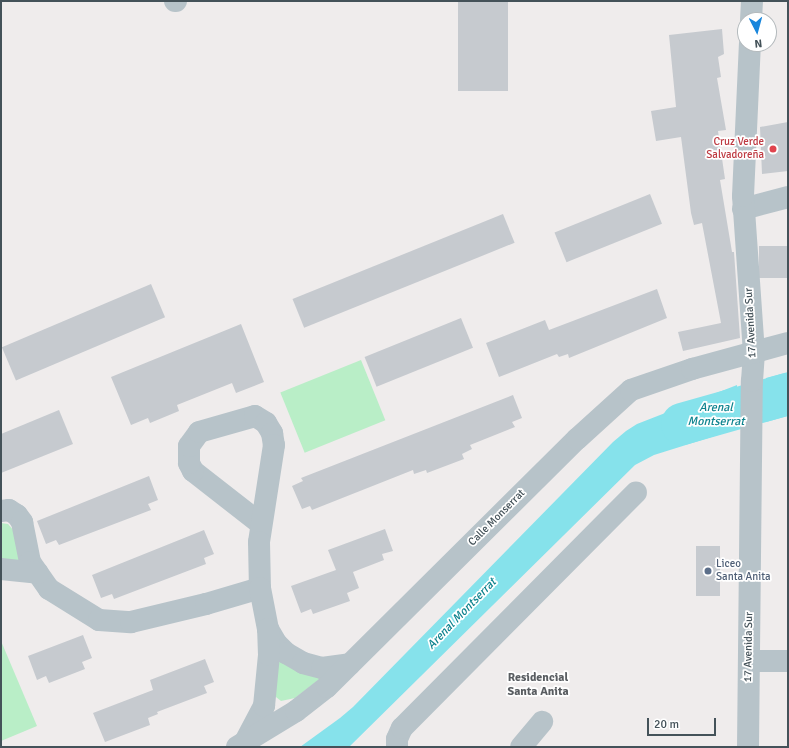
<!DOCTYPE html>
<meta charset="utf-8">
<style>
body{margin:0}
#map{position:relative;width:789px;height:748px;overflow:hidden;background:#efecec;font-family:Signika,sans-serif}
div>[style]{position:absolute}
.green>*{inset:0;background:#b9eec7;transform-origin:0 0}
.water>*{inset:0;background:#86e2eb}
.river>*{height:42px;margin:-21px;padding:0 21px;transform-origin:21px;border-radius:21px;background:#86e2eb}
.building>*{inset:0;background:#c6cacf;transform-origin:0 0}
.minor>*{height:22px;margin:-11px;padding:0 11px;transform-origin:11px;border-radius:11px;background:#b7c3c9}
.tertiary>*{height:22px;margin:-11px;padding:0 11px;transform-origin:11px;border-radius:11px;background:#b7c3c9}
.dots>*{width:11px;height:11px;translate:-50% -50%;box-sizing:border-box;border:2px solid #fff;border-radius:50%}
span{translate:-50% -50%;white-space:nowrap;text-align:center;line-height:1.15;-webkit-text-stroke:3.5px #fff;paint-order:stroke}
.health-label{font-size:11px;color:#be3a42}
.right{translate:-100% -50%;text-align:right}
.street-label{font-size:11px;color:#445259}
.service-label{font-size:11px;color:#4e5e75}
.left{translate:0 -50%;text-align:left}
.water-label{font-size:12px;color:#0d838e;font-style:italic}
.neighbourhood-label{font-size:12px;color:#595d61;font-weight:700}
.frame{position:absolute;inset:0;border:2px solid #445259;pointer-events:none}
.north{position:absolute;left:737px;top:12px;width:40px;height:40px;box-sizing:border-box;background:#fff;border:1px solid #b4babd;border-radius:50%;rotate:174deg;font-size:11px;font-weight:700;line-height:16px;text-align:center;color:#445259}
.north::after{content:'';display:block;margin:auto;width:14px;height:18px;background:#1986dc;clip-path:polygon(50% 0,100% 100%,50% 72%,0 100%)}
.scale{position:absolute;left:647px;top:718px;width:69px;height:18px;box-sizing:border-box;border:2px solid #445259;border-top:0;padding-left:5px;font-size:12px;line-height:14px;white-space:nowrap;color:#445259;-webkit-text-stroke:3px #fff;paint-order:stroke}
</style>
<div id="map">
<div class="green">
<div style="left:361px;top:360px;width:65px;height:87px;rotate:68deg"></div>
<div style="clip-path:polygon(1px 523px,8px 524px,14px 531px,24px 563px,1px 561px)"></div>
<div style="clip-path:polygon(1px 641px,37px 726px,1px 741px)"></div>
<div style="clip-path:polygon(278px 660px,321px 678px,295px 698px,281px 701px,276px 697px,275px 693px)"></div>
</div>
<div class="water">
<div style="clip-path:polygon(788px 372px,788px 416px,766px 422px,766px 378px)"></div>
<div style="clip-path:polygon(737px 385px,737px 429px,654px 455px,635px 465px,349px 747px,300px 747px,340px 718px,353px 707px,613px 442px,626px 431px,637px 424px)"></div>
</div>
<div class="river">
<div style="left:682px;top:424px;width:110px;rotate:-15.8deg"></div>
</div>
<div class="building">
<div style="left:458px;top:1px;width:50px;height:90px"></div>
<div style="clip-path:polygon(722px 29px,724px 54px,718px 57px,721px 77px,717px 78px,726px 130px,718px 131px,725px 179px,720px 180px,732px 252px,734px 252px,740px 338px,683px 351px,678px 332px,721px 323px,702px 223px,694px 225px,691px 213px,681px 137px,656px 141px,651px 111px,676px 107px,669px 35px)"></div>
<div style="clip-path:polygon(788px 122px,788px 171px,762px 174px,760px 127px)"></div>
<div style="left:650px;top:194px;width:32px;height:103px;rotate:68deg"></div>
<div style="left:503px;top:214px;width:31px;height:227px;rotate:68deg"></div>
<div style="left:788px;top:246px;width:32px;height:29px;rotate:90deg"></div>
<div style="left:151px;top:284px;width:36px;height:162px;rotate:67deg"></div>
<div style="clip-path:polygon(657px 289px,667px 318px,569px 358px,568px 354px,559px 357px,557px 354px,499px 377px,486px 343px,545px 320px,549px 330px)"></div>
<div style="left:461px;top:318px;width:32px;height:104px;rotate:68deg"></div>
<div style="clip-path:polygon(241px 324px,264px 382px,236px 393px,232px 383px,177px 405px,179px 411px,150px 423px,148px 418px,131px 425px,111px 377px)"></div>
<div style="clip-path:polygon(513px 395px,522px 418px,512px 422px,515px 427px,470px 445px,472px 449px,462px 454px,464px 459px,427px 473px,426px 470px,414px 474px,413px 470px,312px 510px,310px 506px,302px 509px,292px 486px,303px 481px,301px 478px)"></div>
<div style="clip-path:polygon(59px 410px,73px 444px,1px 473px,1px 434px)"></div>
<div style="clip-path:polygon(149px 476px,158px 500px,148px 504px,151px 510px,59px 545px,56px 540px,46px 544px,37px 521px)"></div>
<div style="clip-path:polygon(385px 529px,393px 551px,382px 554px,384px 560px,353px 572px,359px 588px,347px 593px,350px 601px,313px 614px,311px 609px,301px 613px,291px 586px,336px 570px,328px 550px)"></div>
<div style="clip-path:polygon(204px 530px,214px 554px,204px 558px,206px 564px,114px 599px,112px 594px,101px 598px,92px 575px)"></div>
<div style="left:696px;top:546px;width:24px;height:50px"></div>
<div style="clip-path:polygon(83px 635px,92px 658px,82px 662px,85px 669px,49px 683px,46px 676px,37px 680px,28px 656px)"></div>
<div style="clip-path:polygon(205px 659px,214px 682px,204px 686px,207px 693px,157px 712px,158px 714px,148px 718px,150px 725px,105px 742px,93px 713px,153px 690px,150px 680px)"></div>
</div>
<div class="minor">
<div style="left:175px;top:1px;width:1px"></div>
<div style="left:751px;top:20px;width:19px;rotate:-87deg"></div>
<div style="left:743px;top:209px;width:47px;rotate:-14.9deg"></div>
<div style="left:1px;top:511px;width:8px;rotate:-7deg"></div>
<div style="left:9px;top:510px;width:9px;rotate:32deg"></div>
<div style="left:17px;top:515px;width:9px;rotate:54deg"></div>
<div style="left:22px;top:522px;width:41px;rotate:78.7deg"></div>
<div style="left:30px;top:562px;width:33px;rotate:55deg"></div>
<div style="left:49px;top:589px;width:59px;rotate:31.8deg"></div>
<div style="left:99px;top:620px;width:32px;rotate:4deg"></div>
<div style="left:131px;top:622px;width:77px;rotate:-13.5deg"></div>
<div style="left:206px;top:604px;width:56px;rotate:-16.5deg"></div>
<div style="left:261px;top:524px;width:86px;rotate:-142.1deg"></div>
<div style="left:193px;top:471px;width:9px;rotate:-117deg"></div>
<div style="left:189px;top:463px;width:17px;rotate:-90deg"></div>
<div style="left:189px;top:446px;width:17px;rotate:-54deg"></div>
<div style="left:199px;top:432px;width:58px;rotate:-15.9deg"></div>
<div style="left:255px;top:416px;width:13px;rotate:32deg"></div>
<div style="left:266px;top:423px;width:12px;rotate:59deg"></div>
<div style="left:272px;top:433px;width:12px;rotate:81deg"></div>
<div style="left:274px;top:445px;width:98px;rotate:98.8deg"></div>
<div style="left:259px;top:542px;width:46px;rotate:88.8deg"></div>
<div style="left:260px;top:588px;width:42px;rotate:79deg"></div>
<div style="left:268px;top:629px;width:16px;rotate:60deg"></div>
<div style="left:276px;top:643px;width:14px;rotate:45deg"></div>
<div style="left:286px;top:653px;width:20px;rotate:30deg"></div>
<div style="left:303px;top:663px;width:20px;rotate:15deg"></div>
<div style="left:322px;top:668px;width:28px;rotate:-8deg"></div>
<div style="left:1px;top:569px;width:37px;rotate:6deg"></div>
<div style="left:749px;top:661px;width:39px"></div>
<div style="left:245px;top:742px;width:41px;rotate:-62.2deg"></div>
<div style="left:264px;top:706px;width:51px;rotate:-84.4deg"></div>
<div style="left:269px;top:655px;width:26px;rotate:-92deg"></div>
<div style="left:397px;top:747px;width:8px;rotate:-90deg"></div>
<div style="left:397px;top:739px;width:12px;rotate:-66deg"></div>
<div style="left:402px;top:728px;width:332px;rotate:-45.2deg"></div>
<div style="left:521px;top:747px;width:33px;rotate:-50deg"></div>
<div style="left:748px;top:747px;width:366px;rotate:-89.4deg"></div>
<div style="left:752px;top:381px;width:28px;rotate:-86deg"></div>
<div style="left:754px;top:353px;width:157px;rotate:-94deg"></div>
<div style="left:743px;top:196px;width:152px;rotate:-87.4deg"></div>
</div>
<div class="tertiary">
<div style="left:237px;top:747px;width:69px;rotate:-31.4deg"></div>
<div style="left:296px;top:711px;width:39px;rotate:-38deg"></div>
<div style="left:327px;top:687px;width:352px;rotate:-44.8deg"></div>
<div style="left:577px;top:439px;width:73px;rotate:-42.2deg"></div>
<div style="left:631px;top:390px;width:65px;rotate:-19deg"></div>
<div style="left:692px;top:369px;width:99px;rotate:-15.2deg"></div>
</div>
<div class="dots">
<div style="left:773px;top:149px;background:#e0444e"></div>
<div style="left:708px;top:571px;background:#5c6f8a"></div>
</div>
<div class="health-label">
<span class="right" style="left:764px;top:149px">Cruz Verde<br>Salvadoreña</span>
</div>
<div class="street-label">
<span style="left:751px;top:323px;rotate:-93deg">17 Avenida Sur</span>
<span style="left:497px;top:518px;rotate:-45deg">Calle Monserrat</span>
<span style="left:749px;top:647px;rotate:-89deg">17 Avenida Sur</span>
</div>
<div class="service-label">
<span class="left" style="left:716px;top:571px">Liceo<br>Santa Anita</span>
</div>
<div class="water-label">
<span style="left:716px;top:415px">Arenal<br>Montserrat</span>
<span style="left:462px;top:614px;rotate:-46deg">Arenal Montserrat</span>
</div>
<div class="neighbourhood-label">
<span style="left:538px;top:685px">Residencial<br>Santa Anita</span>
</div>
<div class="frame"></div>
<div class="north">N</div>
<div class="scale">20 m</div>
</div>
